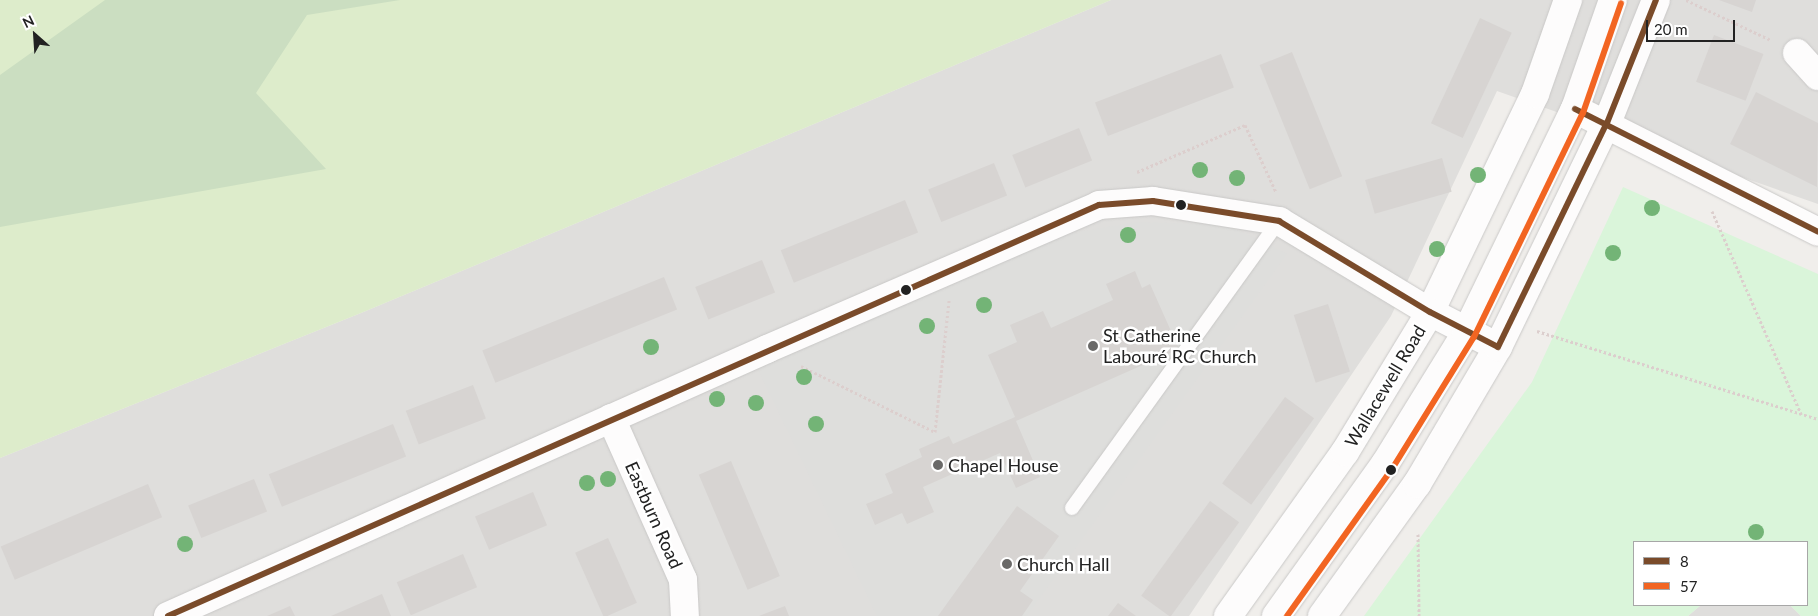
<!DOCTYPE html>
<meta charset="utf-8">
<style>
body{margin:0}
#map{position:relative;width:1818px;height:616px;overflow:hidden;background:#f0eeeb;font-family:Lato,sans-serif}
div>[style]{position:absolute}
.residential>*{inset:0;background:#dfdedc}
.religious>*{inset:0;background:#dededc}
.grass>*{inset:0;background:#ddeccb}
.forest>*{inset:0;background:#cbdec1}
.park>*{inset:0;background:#daf5da}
.building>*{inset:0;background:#d7d4d2;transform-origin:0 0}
.path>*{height:3px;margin-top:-1.5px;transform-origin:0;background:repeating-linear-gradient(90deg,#dccecd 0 2.5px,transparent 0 5px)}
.roads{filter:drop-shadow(0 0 1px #c9c8c7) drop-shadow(0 0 1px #c9c8c7)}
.service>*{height:14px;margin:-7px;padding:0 7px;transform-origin:7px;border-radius:7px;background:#fdfcfc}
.minor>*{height:28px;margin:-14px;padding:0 14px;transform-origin:14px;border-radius:14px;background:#fdfcfc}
.tertiary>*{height:28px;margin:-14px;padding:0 14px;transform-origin:14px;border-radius:14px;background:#fdfcfc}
.bus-1>*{height:6px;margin:-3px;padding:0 3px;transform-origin:3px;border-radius:3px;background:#7a4b2a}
.bus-2>*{height:6px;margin:-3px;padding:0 3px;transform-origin:3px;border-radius:3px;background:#f26522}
.trees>*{width:16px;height:16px;margin:-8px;border-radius:50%;background:#73b476}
.dots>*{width:14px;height:14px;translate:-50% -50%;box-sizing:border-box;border:2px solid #fff;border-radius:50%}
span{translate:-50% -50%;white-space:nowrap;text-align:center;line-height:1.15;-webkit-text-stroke:5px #fff;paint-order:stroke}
.poi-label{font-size:18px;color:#222}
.left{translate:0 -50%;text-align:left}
.street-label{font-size:18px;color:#222}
.legend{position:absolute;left:1633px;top:541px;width:175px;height:65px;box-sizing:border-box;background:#fff;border:1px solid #a7a7a7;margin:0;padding:6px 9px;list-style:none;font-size:15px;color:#222}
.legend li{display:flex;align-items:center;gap:10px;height:25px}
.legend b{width:25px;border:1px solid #a7a7a7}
.north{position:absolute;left:10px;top:10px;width:50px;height:50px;-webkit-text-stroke:4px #fff;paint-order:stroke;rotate:334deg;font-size:14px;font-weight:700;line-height:20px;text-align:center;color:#222}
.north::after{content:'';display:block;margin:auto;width:18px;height:22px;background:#222;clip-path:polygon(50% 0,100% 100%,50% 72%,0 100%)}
.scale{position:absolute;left:1646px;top:20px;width:89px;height:22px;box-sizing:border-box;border:2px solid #222;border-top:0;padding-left:6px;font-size:15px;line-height:18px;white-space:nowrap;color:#222;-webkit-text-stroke:4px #fff;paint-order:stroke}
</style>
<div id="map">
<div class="residential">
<div style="clip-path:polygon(1111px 0,1818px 0,1818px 204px,1497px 91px,1391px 316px,1189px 616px,0 616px,0 458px,361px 313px)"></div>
<div style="clip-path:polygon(1701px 605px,1790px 605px,1801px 616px,1688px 616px)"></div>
</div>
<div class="religious">
<div style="clip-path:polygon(1137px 222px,1228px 225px,1287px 254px,1027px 616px,877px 616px,757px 368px,1061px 235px)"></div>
</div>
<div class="grass">
<div style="clip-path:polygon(0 0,1111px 0,361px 313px,0 458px)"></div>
</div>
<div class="forest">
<div style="clip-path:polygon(105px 0,400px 0,307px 15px,256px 93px,326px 169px,0 227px,0 75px)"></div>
</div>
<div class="park">
<div style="clip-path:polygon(1623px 187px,1818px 274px,1818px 616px,1801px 616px,1790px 605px,1807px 605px,1807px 542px,1634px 542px,1634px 605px,1701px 605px,1688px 616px,1364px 616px,1532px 382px)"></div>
</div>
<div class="building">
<div style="clip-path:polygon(1719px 0,1756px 0,1752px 12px)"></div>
<div style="left:1480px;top:18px;width:35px;height:116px;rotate:25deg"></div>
<div style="left:1714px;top:35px;width:53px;height:50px;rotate:21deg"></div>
<div style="left:1292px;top:52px;width:134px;height:35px;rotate:68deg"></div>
<div style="left:1221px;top:54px;width:36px;height:135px;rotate:69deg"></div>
<div style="clip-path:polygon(1756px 92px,1818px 123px,1817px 187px,1730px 144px)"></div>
<div style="left:1079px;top:128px;width:35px;height:72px;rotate:68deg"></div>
<div style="left:1442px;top:158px;width:35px;height:80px;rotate:74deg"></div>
<div style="left:994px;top:163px;width:35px;height:71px;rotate:68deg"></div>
<div style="left:905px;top:200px;width:35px;height:134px;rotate:68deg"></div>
<div style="left:762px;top:260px;width:35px;height:72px;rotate:68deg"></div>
<div style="clip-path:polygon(1135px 271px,1142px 288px,1150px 284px,1179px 349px,1016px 421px,1040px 477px,1016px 488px,1000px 453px,923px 487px,934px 512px,907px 524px,902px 513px,875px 525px,866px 504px,893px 493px,885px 474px,922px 457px,919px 449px,949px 436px,953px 444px,1015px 417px,988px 355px,1017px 342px,1010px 325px,1043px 311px,1051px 328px,1113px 300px,1106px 284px)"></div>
<div style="left:664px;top:277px;width:35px;height:196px;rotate:68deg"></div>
<div style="left:1328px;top:304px;width:71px;height:36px;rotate:72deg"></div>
<div style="left:473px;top:385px;width:36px;height:72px;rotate:69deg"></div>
<div style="left:1285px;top:397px;width:36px;height:107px;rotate:36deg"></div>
<div style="left:393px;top:424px;width:35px;height:134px;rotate:68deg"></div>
<div style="left:731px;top:461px;width:125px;height:35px;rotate:67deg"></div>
<div style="left:254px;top:479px;width:35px;height:71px;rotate:68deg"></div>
<div style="left:148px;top:484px;width:36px;height:160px;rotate:67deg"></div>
<div style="left:533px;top:492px;width:36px;height:63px;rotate:67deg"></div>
<div style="left:1210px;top:501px;width:36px;height:117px;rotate:36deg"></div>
<div style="clip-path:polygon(1017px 506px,1059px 536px,1020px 591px,1033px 600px,1022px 616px,938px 616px)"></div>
<div style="left:608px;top:538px;width:71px;height:36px;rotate:66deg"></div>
<div style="left:463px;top:554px;width:36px;height:72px;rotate:67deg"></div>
<div style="clip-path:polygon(382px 594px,391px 616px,331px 616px)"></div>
<div style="clip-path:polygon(1118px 603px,1136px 616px,1108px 616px)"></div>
<div style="clip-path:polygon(290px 606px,295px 616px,267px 616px)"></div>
<div style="clip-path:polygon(785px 606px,789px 616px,759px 616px)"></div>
</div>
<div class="path">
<div style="left:1686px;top:0;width:94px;rotate:25.2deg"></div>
<div style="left:1137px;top:172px;width:118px;rotate:-23.5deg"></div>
<div style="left:1245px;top:125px;width:74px;rotate:65.2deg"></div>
<div style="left:1712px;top:211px;width:222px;rotate:66.3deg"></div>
<div style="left:1537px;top:331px;width:294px;rotate:17.4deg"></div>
<div style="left:801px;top:366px;width:149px;rotate:26.2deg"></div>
<div style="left:935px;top:432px;width:133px;rotate:-83.9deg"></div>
<div style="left:1418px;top:534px;width:82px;rotate:89.3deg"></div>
</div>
<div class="roads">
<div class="service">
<div style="left:1072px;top:508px;width:354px;rotate:-54.2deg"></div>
</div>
<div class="minor">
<div style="left:1797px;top:53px;width:31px;rotate:48deg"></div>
<div style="left:1575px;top:109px;width:272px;rotate:26.8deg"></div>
<div style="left:611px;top:418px;width:177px;rotate:66deg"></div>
<div style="left:683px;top:580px;width:36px;rotate:87deg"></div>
<div style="left:1228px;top:616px;width:201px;rotate:-54.5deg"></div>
<div style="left:1345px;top:452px;width:164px;rotate:-58.7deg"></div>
<div style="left:1430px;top:312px;width:242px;rotate:-64.3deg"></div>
<div style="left:1535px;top:94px;width:100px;rotate:-70.7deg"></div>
</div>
<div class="tertiary">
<div style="left:168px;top:616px;width:656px;rotate:-24.02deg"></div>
<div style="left:767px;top:349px;width:362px;rotate:-23.4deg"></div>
<div style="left:1099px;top:205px;width:54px;rotate:-4.2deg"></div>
<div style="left:1153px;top:201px;width:128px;rotate:9deg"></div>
<div style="left:1279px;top:221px;width:176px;rotate:31.1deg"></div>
<div style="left:1430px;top:312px;width:76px;rotate:27.2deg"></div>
<div style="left:1276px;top:616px;width:187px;rotate:-54.4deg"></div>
<div style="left:1385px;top:464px;width:154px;rotate:-58.3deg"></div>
<div style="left:1466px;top:333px;width:249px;rotate:-64.1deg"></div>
<div style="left:1575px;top:109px;width:115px;rotate:-70.8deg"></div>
<div style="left:1322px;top:616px;width:163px;rotate:-54.3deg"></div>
<div style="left:1417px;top:484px;width:159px;rotate:-59.4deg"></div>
<div style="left:1498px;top:347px;width:249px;rotate:-64.1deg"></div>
<div style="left:1607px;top:123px;width:132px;rotate:-68.3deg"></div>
</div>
</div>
<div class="bus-1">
<div style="left:1575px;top:109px;width:272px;rotate:26.8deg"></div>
<div style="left:168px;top:616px;width:1018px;rotate:-23.82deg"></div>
<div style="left:1099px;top:205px;width:54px;rotate:-4.2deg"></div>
<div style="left:1153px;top:201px;width:128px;rotate:9deg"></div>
<div style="left:1279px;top:221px;width:176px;rotate:31.1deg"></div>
<div style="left:1430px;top:312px;width:76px;rotate:27.2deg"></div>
<div style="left:1498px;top:347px;width:249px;rotate:-64.1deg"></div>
<div style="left:1607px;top:123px;width:132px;rotate:-68.3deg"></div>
</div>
<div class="bus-2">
<div style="left:1287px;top:616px;width:181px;rotate:-54.5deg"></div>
<div style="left:1392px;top:469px;width:155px;rotate:-58.2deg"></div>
<div style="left:1474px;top:337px;width:249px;rotate:-64.1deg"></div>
<div style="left:1583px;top:113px;width:116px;rotate:-70.9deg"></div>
</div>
<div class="trees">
<div style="left:1200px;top:170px"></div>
<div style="left:1478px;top:175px"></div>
<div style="left:1237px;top:178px"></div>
<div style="left:1652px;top:208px"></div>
<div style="left:1128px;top:235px"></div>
<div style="left:1437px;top:249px"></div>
<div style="left:1613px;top:253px"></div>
<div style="left:984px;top:305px"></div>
<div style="left:927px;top:326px"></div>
<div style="left:651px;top:347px"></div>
<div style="left:804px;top:377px"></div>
<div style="left:717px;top:399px"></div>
<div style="left:756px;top:403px"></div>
<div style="left:816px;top:424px"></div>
<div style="left:608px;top:479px"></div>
<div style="left:587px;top:483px"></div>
<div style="left:1756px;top:532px"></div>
<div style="left:185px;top:544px"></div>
</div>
<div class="dots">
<div style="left:1181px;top:205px;background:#222"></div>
<div style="left:906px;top:290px;background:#222"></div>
<div style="left:1093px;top:346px;background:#6a6968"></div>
<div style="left:938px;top:465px;background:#6a6968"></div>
<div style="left:1391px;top:470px;background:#222"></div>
<div style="left:1007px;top:564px;background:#6a6968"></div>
</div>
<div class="poi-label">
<span class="left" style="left:1103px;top:346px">St Catherine<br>Labouré RC Church</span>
<span class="left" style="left:948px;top:465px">Chapel House</span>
<span class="left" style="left:1017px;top:564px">Church Hall</span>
</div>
<div class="street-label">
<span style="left:1385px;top:386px;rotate:-59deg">Wallacewell Road</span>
<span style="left:654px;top:515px;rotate:66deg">Eastburn Road</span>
</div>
<ul class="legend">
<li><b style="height:6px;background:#7a4b2a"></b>8</li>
<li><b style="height:6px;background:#f26522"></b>57</li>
</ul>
<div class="north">N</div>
<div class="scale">20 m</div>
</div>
